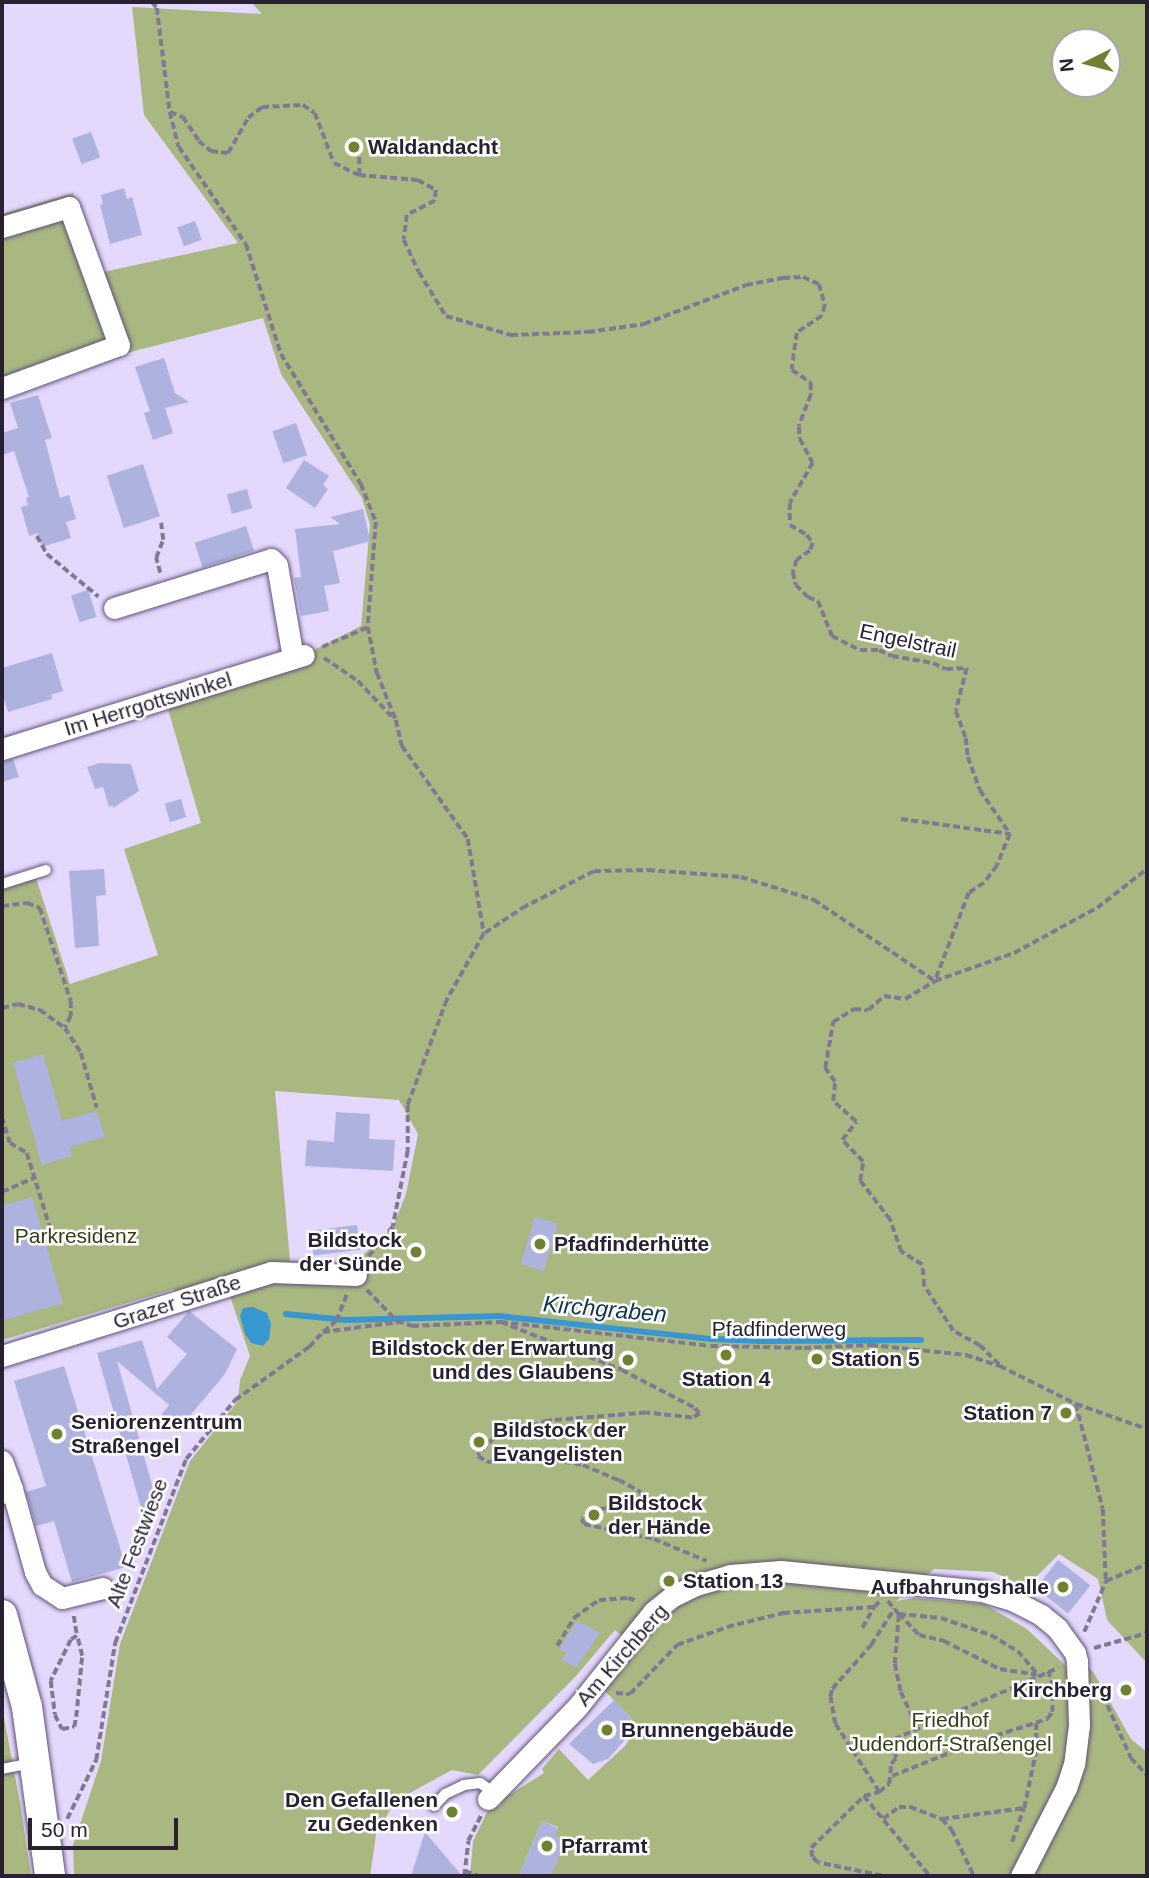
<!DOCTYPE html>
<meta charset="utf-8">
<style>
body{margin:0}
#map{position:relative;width:1149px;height:1878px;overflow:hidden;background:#e4d8fd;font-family:Arial,sans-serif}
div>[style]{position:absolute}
.green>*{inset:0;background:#a9b881}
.water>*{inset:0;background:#3896d0}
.stream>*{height:6px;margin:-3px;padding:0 3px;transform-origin:3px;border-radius:3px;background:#3896d0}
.building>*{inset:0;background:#adb2df;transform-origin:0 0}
.path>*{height:3.5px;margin-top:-1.75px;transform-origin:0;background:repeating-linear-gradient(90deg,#817893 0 7px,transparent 0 10.5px)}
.roads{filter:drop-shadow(0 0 2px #5f5178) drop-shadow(0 0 2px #5f5178)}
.service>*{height:10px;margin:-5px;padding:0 5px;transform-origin:5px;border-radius:5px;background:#fff}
.minor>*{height:21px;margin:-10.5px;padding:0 10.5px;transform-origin:10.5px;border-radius:10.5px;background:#fff}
.secondary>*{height:30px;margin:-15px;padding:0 15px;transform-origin:15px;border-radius:15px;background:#fff}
.dots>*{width:19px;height:19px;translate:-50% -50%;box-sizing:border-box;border:4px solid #fff;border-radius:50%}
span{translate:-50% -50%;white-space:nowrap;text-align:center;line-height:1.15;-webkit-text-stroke:5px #fff;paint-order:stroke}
.poi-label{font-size:21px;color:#272132;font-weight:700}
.left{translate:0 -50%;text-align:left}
.right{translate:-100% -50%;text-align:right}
.street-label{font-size:21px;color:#272132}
.park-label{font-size:21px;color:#343d15}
.water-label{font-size:23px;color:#0e364e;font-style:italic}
.frame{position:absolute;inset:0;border:4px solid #272132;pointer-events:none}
.north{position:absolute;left:1051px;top:28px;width:70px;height:70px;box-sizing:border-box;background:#fff;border:2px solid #a9a6ad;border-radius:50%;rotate:264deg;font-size:19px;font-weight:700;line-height:28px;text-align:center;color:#272132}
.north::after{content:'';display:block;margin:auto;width:24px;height:32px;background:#708131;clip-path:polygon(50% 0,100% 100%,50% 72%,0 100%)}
.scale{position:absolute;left:28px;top:1818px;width:150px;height:32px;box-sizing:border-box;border:4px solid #272132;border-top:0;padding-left:9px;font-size:21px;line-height:24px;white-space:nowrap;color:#272132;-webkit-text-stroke:5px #fff;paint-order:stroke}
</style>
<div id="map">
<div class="green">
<div style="clip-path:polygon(evenodd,251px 2px,1147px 2px,1147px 1663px,1107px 1620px,1098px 1579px,1059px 1554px,1026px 1587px,993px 1572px,934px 1569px,896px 1601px,914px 1598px,984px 1604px,1027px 1629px,1065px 1665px,1078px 1720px,1075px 1653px,1094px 1673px,1131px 1739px,1147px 1752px,1147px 1876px,550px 1876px,566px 1841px,555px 1837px,558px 1827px,542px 1821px,519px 1876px,470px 1876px,473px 1841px,492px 1802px,499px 1807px,506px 1797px,544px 1773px,542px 1769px,559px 1749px,588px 1780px,625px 1746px,634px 1730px,631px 1718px,605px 1691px,638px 1650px,615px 1630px,576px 1676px,478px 1775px,452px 1770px,395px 1801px,376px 1835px,370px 1876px,74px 1876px,73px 1845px,101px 1761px,120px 1644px,190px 1461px,238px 1401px,240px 1380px,250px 1356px,225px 1281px,176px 1297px,174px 1289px,2px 1340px,2px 888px,36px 878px,70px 984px,158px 955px,124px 849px,201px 823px,166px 702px,304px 655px,361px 626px,370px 525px,362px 498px,281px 374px,263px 318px,2px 385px,2px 214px,73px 193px,103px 272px,238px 243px,144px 115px,132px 7px,262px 14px,251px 2px,1065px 42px,1107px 42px,1107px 84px,1065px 84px,1065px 42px,251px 2px,275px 1091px,399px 1100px,418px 1134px,406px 1194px,393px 1227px,349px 1268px,290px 1261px,275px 1091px)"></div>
<div style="clip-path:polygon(2px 1707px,21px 1808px,31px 1876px,2px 1876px)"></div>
</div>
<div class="water">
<div style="clip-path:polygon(253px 1307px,267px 1313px,271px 1324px,269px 1339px,263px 1346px,251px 1343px,245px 1334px,240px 1316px,243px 1308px)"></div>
</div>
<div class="stream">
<div style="left:286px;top:1314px;width:60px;rotate:5.7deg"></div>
<div style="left:346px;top:1320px;width:153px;rotate:-1.5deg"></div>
<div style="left:499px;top:1316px;width:214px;rotate:6.2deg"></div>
<div style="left:712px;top:1339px;width:49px;rotate:2.3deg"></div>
<div style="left:761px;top:1341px;width:160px;rotate:-0.4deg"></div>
</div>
<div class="building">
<div style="left:91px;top:132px;width:27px;height:20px;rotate:70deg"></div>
<div style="clip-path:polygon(124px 188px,127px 199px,132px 197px,142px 235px,110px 244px,100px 205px,103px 204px,101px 195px)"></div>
<div style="left:195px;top:221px;width:20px;height:19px;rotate:70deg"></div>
<div style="clip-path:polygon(164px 358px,175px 393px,189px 402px,165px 408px,173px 433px,153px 440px,144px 413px,150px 411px,135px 367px)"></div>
<div style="clip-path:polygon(38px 395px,52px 438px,45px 440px,60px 498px,69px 495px,76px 519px,66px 522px,71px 538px,42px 547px,38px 533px,29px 536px,21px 507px,28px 505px,26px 498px,29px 497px,14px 451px,2px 455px,2px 433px,18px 428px,10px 403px)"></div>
<div style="left:296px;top:423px;width:34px;height:25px;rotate:71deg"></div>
<div style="clip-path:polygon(304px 460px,329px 476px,323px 485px,328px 489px,315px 508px,286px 488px)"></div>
<div style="left:143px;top:464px;width:55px;height:38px;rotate:72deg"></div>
<div style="left:247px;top:489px;width:20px;height:21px;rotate:75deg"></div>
<div style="clip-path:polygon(363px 509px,371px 544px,367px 542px,333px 551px,340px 583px,324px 586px,329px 611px,301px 616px,294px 578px,301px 577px,295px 529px,340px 524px,330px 517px)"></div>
<div style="left:246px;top:526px;width:26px;height:54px;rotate:72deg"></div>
<div style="left:88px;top:590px;width:28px;height:18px;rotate:72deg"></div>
<div style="clip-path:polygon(52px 653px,63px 691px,51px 695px,52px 699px,8px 712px,2px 692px,2px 668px)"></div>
<div style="clip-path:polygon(13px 759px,19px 777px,2px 782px,2px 762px)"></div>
<div style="clip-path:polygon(100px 763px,131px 764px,139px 791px,113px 808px,113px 805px,109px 807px,103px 787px,95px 789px,87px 767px)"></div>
<div style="left:181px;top:799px;width:19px;height:17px;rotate:74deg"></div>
<div style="clip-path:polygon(104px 869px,106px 895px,96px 896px,99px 946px,75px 948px,69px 871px)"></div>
<div style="clip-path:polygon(43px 1054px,62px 1121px,97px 1111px,105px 1137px,70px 1147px,72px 1156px,42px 1165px,13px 1063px)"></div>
<div style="clip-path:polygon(336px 1112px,370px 1114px,369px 1139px,395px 1140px,393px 1171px,305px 1166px,307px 1140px,334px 1142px)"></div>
<div style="clip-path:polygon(32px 1197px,63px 1303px,2px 1321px,2px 1206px)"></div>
<div style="left:535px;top:1217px;width:24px;height:49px;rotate:17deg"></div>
<div style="left:357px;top:1225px;width:25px;height:47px;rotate:83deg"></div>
<div style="clip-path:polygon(189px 1311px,237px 1349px,225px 1374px,178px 1430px,161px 1415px,169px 1405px,117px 1361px,158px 1506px,142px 1511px,97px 1353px,142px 1340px,157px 1389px,187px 1354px,167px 1337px)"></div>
<div style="clip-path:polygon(64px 1366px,126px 1567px,72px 1582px,54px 1521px,36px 1526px,26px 1492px,46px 1486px,14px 1381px)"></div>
<div style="left:1058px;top:1560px;width:41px;height:36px;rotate:38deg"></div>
<div style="clip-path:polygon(577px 1621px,600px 1633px,576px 1668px,562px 1660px,566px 1653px,559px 1649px)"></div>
<div style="clip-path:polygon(614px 1700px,631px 1718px,630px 1734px,608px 1759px,593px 1764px,569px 1744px)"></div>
<div style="clip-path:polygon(542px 1821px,558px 1828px,555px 1837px,566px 1841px,550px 1876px,519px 1876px)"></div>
<div style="clip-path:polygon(425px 1832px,462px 1876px,411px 1876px)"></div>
</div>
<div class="path">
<div style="left:152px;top:2px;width:8px;rotate:50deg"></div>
<div style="left:157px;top:8px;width:105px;rotate:82.9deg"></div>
<div style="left:170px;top:112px;width:36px;rotate:76deg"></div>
<div style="left:179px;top:147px;width:118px;rotate:55.4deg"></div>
<div style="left:246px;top:244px;width:115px;rotate:72.3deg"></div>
<div style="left:281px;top:354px;width:153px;rotate:58.4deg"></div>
<div style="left:361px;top:484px;width:41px;rotate:68.5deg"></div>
<div style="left:376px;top:522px;width:105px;rotate:94.4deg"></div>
<div style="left:368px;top:627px;width:47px;rotate:78.9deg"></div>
<div style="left:377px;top:673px;width:51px;rotate:68deg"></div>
<div style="left:396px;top:720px;width:27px;rotate:77deg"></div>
<div style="left:402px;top:746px;width:114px;rotate:54.6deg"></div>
<div style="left:468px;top:839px;width:96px;rotate:80.4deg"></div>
<div style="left:484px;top:934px;width:76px;rotate:119.3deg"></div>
<div style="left:447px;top:1000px;width:112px;rotate:110.4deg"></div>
<div style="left:408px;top:1105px;width:46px;rotate:90deg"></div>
<div style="left:408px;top:1151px;width:77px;rotate:101.2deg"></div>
<div style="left:393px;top:1227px;width:43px;rotate:129.3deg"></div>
<div style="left:170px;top:112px;width:14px;rotate:21deg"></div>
<div style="left:183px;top:117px;width:29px;rotate:56deg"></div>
<div style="left:199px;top:141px;width:16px;rotate:40deg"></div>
<div style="left:211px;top:151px;width:17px;rotate:7deg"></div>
<div style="left:228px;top:153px;width:40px;rotate:-60.3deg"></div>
<div style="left:248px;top:118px;width:18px;rotate:-38deg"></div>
<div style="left:262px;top:107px;width:41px;rotate:-2.8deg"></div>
<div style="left:303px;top:105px;width:14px;rotate:34deg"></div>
<div style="left:315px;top:113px;width:53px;rotate:69.2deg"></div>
<div style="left:334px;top:163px;width:28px;rotate:26deg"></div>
<div style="left:359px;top:175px;width:59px;rotate:4.8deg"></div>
<div style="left:418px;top:180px;width:21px;rotate:29deg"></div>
<div style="left:436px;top:190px;width:11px;rotate:95deg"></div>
<div style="left:435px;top:201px;width:31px;rotate:153deg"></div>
<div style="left:407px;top:215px;width:25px;rotate:97deg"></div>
<div style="left:404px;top:240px;width:35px;rotate:65deg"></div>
<div style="left:419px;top:272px;width:52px;rotate:58.5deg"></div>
<div style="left:446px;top:316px;width:68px;rotate:16.3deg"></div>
<div style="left:511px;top:335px;width:77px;rotate:-2.2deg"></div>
<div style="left:588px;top:332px;width:57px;rotate:-8.1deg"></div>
<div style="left:644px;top:324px;width:109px;rotate:-20.9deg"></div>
<div style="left:746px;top:285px;width:38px;rotate:-11deg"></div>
<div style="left:783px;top:278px;width:20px;rotate:-3deg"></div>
<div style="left:803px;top:277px;width:17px;rotate:24deg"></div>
<div style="left:819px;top:284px;width:22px;rotate:74deg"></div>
<div style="left:825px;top:305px;width:11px;rotate:105deg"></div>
<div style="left:822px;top:316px;width:30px;rotate:146deg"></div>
<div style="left:797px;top:333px;width:37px;rotate:98deg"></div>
<div style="left:792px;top:370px;width:23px;rotate:34deg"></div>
<div style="left:811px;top:383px;width:12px;rotate:90deg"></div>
<div style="left:811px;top:395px;width:34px;rotate:111deg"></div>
<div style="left:799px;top:427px;width:12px;rotate:85deg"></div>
<div style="left:800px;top:439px;width:27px;rotate:62deg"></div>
<div style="left:813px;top:463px;width:46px;rotate:119.9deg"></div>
<div style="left:790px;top:503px;width:22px;rotate:90deg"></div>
<div style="left:790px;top:525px;width:20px;rotate:30deg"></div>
<div style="left:807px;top:535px;width:10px;rotate:53deg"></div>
<div style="left:813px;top:543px;width:9px;rotate:111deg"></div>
<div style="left:810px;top:551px;width:16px;rotate:145deg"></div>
<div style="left:797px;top:560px;width:13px;rotate:108deg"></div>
<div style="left:793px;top:572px;width:13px;rotate:77deg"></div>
<div style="left:796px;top:585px;width:17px;rotate:45deg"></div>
<div style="left:808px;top:597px;width:11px;rotate:22deg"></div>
<div style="left:818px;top:601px;width:38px;rotate:68deg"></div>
<div style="left:832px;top:636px;width:31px;rotate:27deg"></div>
<div style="left:860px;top:650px;width:19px"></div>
<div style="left:879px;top:650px;width:14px;rotate:25deg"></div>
<div style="left:892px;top:656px;width:42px;rotate:9.7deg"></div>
<div style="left:933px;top:663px;width:14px;rotate:25deg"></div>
<div style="left:946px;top:669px;width:21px;rotate:-3deg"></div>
<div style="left:967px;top:668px;width:44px;rotate:104.3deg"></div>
<div style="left:956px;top:711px;width:29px;rotate:70deg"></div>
<div style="left:966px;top:738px;width:19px;rotate:84deg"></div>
<div style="left:968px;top:757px;width:35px;rotate:70deg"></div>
<div style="left:980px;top:790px;width:53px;rotate:55.7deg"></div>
<div style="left:1010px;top:834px;width:35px;rotate:112deg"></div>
<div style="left:997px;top:866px;width:21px;rotate:127deg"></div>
<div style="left:984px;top:883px;width:18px;rotate:146deg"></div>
<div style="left:969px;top:893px;width:94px;rotate:111.1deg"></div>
<div style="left:359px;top:175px;width:29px;rotate:-90deg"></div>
<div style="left:37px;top:536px;width:21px;rotate:61deg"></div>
<div style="left:47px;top:554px;width:67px;rotate:39.6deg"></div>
<div style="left:160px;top:573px;width:16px;rotate:-105deg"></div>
<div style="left:156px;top:558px;width:19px;rotate:-69deg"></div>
<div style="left:163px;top:540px;width:17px;rotate:-97deg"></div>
<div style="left:322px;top:647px;width:50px;rotate:-23.5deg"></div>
<div style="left:324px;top:658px;width:41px;rotate:34.1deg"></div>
<div style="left:358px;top:681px;width:52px;rotate:46.5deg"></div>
<div style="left:901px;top:819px;width:110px;rotate:7.8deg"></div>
<div style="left:2px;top:906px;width:25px;rotate:-7deg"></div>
<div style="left:27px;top:903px;width:14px;rotate:21deg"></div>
<div style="left:40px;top:908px;width:98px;rotate:71.6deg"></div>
<div style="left:71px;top:1001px;width:15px;rotate:90deg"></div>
<div style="left:71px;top:1016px;width:13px;rotate:117deg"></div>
<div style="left:485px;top:933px;width:45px;rotate:-34deg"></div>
<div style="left:522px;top:908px;width:81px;rotate:-27.2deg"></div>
<div style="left:594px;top:871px;width:54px;rotate:-1.1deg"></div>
<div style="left:648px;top:870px;width:93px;rotate:4.3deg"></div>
<div style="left:741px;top:877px;width:77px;rotate:17.5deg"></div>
<div style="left:814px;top:900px;width:146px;rotate:33.8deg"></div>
<div style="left:2px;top:1008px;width:16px;rotate:-14deg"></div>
<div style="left:18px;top:1004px;width:23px;rotate:15deg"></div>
<div style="left:40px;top:1010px;width:31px;rotate:36deg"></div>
<div style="left:65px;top:1028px;width:30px;rotate:57deg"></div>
<div style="left:81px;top:1053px;width:57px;rotate:73.8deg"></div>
<div style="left:2px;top:1117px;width:27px;rotate:73deg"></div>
<div style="left:10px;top:1143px;width:20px;rotate:30deg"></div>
<div style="left:27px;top:1153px;width:88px;rotate:72.8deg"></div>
<div style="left:2px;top:1192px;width:34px;rotate:-24deg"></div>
<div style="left:367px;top:1290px;width:43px;rotate:45.9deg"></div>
<div style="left:397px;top:1321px;width:16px;rotate:18deg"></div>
<div style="left:412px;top:1326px;width:89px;rotate:-2.6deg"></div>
<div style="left:501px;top:1322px;width:211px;rotate:6.5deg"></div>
<div style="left:711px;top:1346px;width:93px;rotate:1.2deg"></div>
<div style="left:804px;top:1348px;width:67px;rotate:-2.6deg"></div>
<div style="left:871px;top:1345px;width:96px;rotate:6deg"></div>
<div style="left:966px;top:1355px;width:36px;rotate:18deg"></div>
<div style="left:1000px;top:1366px;width:85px;rotate:26.6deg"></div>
<div style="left:1076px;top:1404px;width:75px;rotate:19.4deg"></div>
<div style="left:501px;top:1322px;width:130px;rotate:21.6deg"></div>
<div style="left:622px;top:1370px;width:82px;rotate:27.5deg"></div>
<div style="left:695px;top:1408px;width:8px;rotate:50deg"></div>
<div style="left:700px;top:1414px;width:9px;rotate:153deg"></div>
<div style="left:692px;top:1418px;width:46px;rotate:-173.8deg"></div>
<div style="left:646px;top:1413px;width:98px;rotate:175.3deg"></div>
<div style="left:548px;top:1421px;width:57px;rotate:162.5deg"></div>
<div style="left:494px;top:1438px;width:24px;rotate:132deg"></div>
<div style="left:478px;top:1456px;width:12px;rotate:31deg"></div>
<div style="left:488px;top:1462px;width:55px;rotate:-4.2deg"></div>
<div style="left:543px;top:1458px;width:41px;rotate:9.9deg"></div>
<div style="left:583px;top:1465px;width:39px;rotate:23deg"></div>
<div style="left:619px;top:1480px;width:25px;rotate:29deg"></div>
<div style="left:641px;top:1492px;width:7px;rotate:74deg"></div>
<div style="left:643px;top:1499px;width:8px;rotate:140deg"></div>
<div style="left:637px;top:1504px;width:47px;rotate:171.3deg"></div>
<div style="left:591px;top:1511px;width:12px;rotate:138deg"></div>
<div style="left:582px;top:1519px;width:5px;rotate:68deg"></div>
<div style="left:584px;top:1524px;width:72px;rotate:12.1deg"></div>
<div style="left:654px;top:1539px;width:57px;rotate:22.5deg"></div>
<div style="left:323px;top:1332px;width:17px;rotate:-40deg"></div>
<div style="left:336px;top:1321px;width:29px;rotate:-68deg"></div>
<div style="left:999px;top:1365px;width:27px;rotate:-135deg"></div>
<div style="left:980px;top:1346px;width:31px;rotate:-151deg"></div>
<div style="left:953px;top:1331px;width:54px;rotate:-122.8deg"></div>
<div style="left:924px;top:1286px;width:21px;rotate:-95deg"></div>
<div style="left:922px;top:1265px;width:25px;rotate:-148deg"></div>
<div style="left:901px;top:1252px;width:34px;rotate:-109deg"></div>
<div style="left:890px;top:1220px;width:49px;rotate:-127.6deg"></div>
<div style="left:860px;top:1181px;width:19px;rotate:-81deg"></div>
<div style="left:863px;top:1162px;width:30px;rotate:-134deg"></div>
<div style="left:842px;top:1140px;width:23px;rotate:-52deg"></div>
<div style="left:856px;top:1122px;width:31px;rotate:-138deg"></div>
<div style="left:833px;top:1101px;width:19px;rotate:-84deg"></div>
<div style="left:835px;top:1082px;width:17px;rotate:-126deg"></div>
<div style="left:825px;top:1068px;width:47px;rotate:-80.1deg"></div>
<div style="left:833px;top:1022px;width:25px;rotate:-32deg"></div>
<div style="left:854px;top:1009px;width:14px;rotate:4deg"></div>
<div style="left:868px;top:1010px;width:21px;rotate:-41deg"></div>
<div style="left:884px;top:996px;width:21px;rotate:8deg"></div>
<div style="left:905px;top:999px;width:35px;rotate:-31deg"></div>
<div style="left:935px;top:981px;width:84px;rotate:-19.5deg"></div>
<div style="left:1014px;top:953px;width:94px;rotate:-28.5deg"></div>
<div style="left:1097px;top:908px;width:63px;rotate:-38deg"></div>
<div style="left:1076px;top:1404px;width:108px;rotate:75.6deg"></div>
<div style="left:1103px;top:1509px;width:72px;rotate:87.6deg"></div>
<div style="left:888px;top:1601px;width:17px;rotate:50deg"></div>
<div style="left:899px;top:1614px;width:42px;rotate:5.4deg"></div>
<div style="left:941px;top:1618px;width:53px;rotate:18.8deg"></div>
<div style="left:991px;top:1635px;width:31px;rotate:31deg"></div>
<div style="left:1018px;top:1651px;width:33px;rotate:50deg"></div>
<div style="left:899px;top:1614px;width:29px;rotate:46deg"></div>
<div style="left:919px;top:1635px;width:26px;rotate:13deg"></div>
<div style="left:944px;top:1641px;width:63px;rotate:26.6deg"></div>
<div style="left:1000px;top:1669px;width:37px;rotate:9deg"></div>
<div style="left:899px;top:1615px;width:49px;rotate:94.7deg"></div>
<div style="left:895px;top:1664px;width:29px;rotate:78deg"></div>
<div style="left:901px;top:1692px;width:38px;rotate:65deg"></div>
<div style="left:74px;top:1616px;width:20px;rotate:81deg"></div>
<div style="left:77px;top:1636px;width:7px;rotate:146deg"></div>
<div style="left:71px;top:1640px;width:46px;rotate:116deg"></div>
<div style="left:51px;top:1681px;width:34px;rotate:83deg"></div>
<div style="left:55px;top:1715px;width:16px;rotate:63deg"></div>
<div style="left:62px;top:1729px;width:12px;rotate:-9deg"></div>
<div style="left:74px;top:1727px;width:10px;rotate:-79deg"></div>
<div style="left:76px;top:1717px;width:61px;rotate:-84.4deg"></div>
<div style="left:82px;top:1656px;width:21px;rotate:-104deg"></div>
<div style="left:862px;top:1628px;width:24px;rotate:-60deg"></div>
<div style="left:1084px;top:1632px;width:56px;rotate:-66.7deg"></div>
<div style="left:1106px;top:1581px;width:44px;rotate:-22.5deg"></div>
<div style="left:557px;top:1646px;width:33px;rotate:-59deg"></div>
<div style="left:574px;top:1618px;width:31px;rotate:-36deg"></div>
<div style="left:599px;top:1600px;width:29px;rotate:-4deg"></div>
<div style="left:628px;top:1598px;width:9px;rotate:18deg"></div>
<div style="left:1094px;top:1648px;width:55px;rotate:-15.8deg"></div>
<div style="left:1099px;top:1686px;width:79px;rotate:66deg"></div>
<div style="left:1131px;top:1758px;width:23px;rotate:47deg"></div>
<div style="left:616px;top:1693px;width:14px;rotate:4deg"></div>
<div style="left:630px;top:1694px;width:68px;rotate:-46.2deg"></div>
<div style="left:677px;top:1645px;width:53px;rotate:-19.8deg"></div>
<div style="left:727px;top:1627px;width:58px;rotate:-14deg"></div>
<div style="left:783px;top:1613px;width:91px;rotate:-3.8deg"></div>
<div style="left:874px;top:1607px;width:8px;rotate:-45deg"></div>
<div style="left:892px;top:1776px;width:91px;rotate:-22deg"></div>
<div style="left:976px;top:1742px;width:75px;rotate:-17.9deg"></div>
<div style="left:1047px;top:1719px;width:9px;rotate:-54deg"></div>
<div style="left:1052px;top:1712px;width:25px;rotate:-88deg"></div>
<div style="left:1053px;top:1687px;width:16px;rotate:-108deg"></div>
<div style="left:879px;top:1792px;width:81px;rotate:-122.9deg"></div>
<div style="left:835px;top:1724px;width:27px;rotate:-100deg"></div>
<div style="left:830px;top:1697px;width:8px;rotate:-76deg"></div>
<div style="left:832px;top:1689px;width:59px;rotate:-48.4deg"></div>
<div style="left:871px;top:1645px;width:43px;rotate:-57.4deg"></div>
<div style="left:864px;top:1796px;width:104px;rotate:50.5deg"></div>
<div style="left:67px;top:1819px;width:66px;rotate:-63.8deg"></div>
<div style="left:96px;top:1760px;width:119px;rotate:-80.8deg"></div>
<div style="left:115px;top:1643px;width:197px;rotate:-68.9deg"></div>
<div style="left:186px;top:1459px;width:77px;rotate:-50.3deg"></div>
<div style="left:235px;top:1400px;width:91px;rotate:-35.6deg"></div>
<div style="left:309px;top:1347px;width:21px;rotate:-47deg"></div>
<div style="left:323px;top:1332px;width:77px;rotate:-7.5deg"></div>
<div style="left:883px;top:1819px;width:20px;rotate:-37deg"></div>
<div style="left:899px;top:1807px;width:11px"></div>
<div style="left:910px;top:1807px;width:34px;rotate:21deg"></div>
<div style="left:942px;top:1819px;width:83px;rotate:-7.6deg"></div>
<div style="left:942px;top:1819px;width:15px;rotate:48deg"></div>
<div style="left:952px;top:1830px;width:51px;rotate:64.4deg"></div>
<div style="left:1012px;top:1842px;width:36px;rotate:-71deg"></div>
<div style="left:1024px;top:1808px;width:58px;rotate:-78.1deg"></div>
<div style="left:1036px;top:1751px;width:29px;rotate:-90deg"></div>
<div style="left:465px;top:1871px;width:15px;rotate:20deg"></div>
<div style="left:464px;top:1876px;width:35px;rotate:-83deg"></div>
<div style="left:468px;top:1841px;width:29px;rotate:-63deg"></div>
<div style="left:882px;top:1876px;width:65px;rotate:-168.5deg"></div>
<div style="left:818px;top:1863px;width:8px;rotate:-135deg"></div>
<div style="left:812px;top:1857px;width:9px;rotate:-96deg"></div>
<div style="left:811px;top:1848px;width:74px;rotate:-44.5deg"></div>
<div style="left:864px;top:1796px;width:16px;rotate:-15deg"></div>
<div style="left:879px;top:1792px;width:13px;rotate:-39deg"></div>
<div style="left:889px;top:1784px;width:20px;rotate:-84deg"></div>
<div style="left:891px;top:1764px;width:8px;rotate:-50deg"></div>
<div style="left:896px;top:1758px;width:15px;rotate:-106deg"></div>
<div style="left:892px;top:1744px;width:5px;rotate:-68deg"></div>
<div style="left:894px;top:1739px;width:179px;rotate:-23.4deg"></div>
</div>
<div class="roads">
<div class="service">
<div style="left:2px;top:884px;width:46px;rotate:-17.7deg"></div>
<div style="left:2px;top:1769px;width:32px;rotate:-11deg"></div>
<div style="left:434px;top:1806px;width:16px;rotate:-47deg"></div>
<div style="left:445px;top:1794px;width:21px;rotate:-25deg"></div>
<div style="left:464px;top:1785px;width:16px;rotate:-7deg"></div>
<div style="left:480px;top:1783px;width:18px;rotate:34deg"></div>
</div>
<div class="minor">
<div style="left:2px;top:227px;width:70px;rotate:-16.6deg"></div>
<div style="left:69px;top:207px;width:147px;rotate:70.1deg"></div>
<div style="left:119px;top:345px;width:125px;rotate:159.8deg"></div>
<div style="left:114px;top:608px;width:164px;rotate:-17.3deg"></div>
<div style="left:271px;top:559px;width:8px;rotate:45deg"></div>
<div style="left:277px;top:565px;width:94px;rotate:80.2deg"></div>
<div style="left:2px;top:749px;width:316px;rotate:-17.3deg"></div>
<div style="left:2px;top:1356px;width:282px;rotate:-17.3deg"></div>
<div style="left:271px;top:1272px;width:85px;rotate:2deg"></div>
<div style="left:2px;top:1461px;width:30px;rotate:70deg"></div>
<div style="left:12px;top:1489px;width:11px;rotate:158deg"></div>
<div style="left:12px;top:1489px;width:86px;rotate:74.5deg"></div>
<div style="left:35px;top:1572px;width:15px;rotate:62deg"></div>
<div style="left:42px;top:1585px;width:24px;rotate:33deg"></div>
<div style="left:62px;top:1598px;width:42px;rotate:-13.7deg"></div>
<div style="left:488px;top:1799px;width:129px;rotate:-45.9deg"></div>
<div style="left:578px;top:1706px;width:120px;rotate:-51.4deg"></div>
<div style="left:653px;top:1612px;width:26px;rotate:-39deg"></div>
<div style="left:673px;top:1596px;width:25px;rotate:-26deg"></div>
<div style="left:696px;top:1585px;width:35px;rotate:-16deg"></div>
<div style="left:730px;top:1575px;width:51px;rotate:-4.5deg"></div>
<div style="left:781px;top:1571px;width:202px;rotate:5.7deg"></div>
<div style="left:982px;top:1591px;width:31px;rotate:17deg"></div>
<div style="left:1012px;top:1600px;width:33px;rotate:27deg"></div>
<div style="left:1041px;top:1615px;width:21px;rotate:39deg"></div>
<div style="left:1057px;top:1628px;width:31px;rotate:54deg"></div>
<div style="left:1075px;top:1653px;width:8px;rotate:76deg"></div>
<div style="left:1077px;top:1661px;width:64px;rotate:88.2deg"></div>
<div style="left:1079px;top:1725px;width:39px;rotate:97deg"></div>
<div style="left:1074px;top:1764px;width:25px;rotate:108deg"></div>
<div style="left:1066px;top:1788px;width:99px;rotate:117.1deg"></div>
</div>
<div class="secondary">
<div style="left:2px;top:1615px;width:95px;rotate:74.8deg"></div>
<div style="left:27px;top:1707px;width:171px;rotate:82.2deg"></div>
</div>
</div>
<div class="dots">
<div style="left:354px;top:147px;background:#708131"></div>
<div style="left:540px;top:1244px;background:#708131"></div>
<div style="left:416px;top:1252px;background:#708131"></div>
<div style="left:726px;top:1355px;background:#708131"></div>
<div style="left:817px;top:1359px;background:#708131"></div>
<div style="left:628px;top:1360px;background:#708131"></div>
<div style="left:1066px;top:1413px;background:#708131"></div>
<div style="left:57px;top:1434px;background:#708131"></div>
<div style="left:479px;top:1442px;background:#708131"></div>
<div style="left:594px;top:1515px;background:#708131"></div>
<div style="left:669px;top:1581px;background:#708131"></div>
<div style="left:1063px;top:1587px;background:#708131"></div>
<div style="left:1126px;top:1690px;background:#708131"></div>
<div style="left:607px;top:1730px;background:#708131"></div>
<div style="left:452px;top:1812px;background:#708131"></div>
<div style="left:547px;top:1846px;background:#708131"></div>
</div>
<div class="poi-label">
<span class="left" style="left:368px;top:147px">Waldandacht</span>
<span class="right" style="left:402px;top:1252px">Bildstock<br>der Sünde</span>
<span class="left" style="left:554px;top:1244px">Pfadfinderhütte</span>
<span class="right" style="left:614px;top:1360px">Bildstock der Erwartung<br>und des Glaubens</span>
<span class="left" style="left:831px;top:1359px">Station 5</span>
<span style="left:726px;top:1379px">Station 4</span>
<span class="right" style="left:1052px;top:1413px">Station 7</span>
<span class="left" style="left:71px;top:1434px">Seniorenzentrum<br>Straßengel</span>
<span class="left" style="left:493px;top:1442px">Bildstock der<br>Evangelisten</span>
<span class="left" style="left:608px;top:1515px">Bildstock<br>der Hände</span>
<span class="left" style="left:683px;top:1581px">Station 13</span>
<span class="right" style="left:1049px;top:1587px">Aufbahrungshalle</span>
<span class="right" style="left:1112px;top:1690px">Kirchberg</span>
<span class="left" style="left:621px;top:1730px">Brunnengebäude</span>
<span class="right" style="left:438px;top:1812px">Den Gefallenen<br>zu Gedenken</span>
<span class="left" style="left:561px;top:1846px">Pfarramt</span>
</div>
<div class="street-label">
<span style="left:908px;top:641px;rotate:12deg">Engelstrail</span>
<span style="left:148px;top:704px;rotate:-17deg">Im Herrgottswinkel</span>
<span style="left:177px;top:1302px;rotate:-18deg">Grazer Straße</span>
<span style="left:779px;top:1329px">Pfadfinderweg</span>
<span style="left:137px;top:1543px;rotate:-69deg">Alte Festwiese</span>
<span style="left:622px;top:1655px;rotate:-49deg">Am Kirchberg</span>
</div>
<div class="park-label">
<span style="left:76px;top:1236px">Parkresidenz</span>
<span style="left:950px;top:1732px">Friedhof<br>Judendorf-Straßengel</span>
</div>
<div class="water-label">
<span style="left:605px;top:1309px;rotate:5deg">Kirchgraben</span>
</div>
<div class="frame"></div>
<div class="north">N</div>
<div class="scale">50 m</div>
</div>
